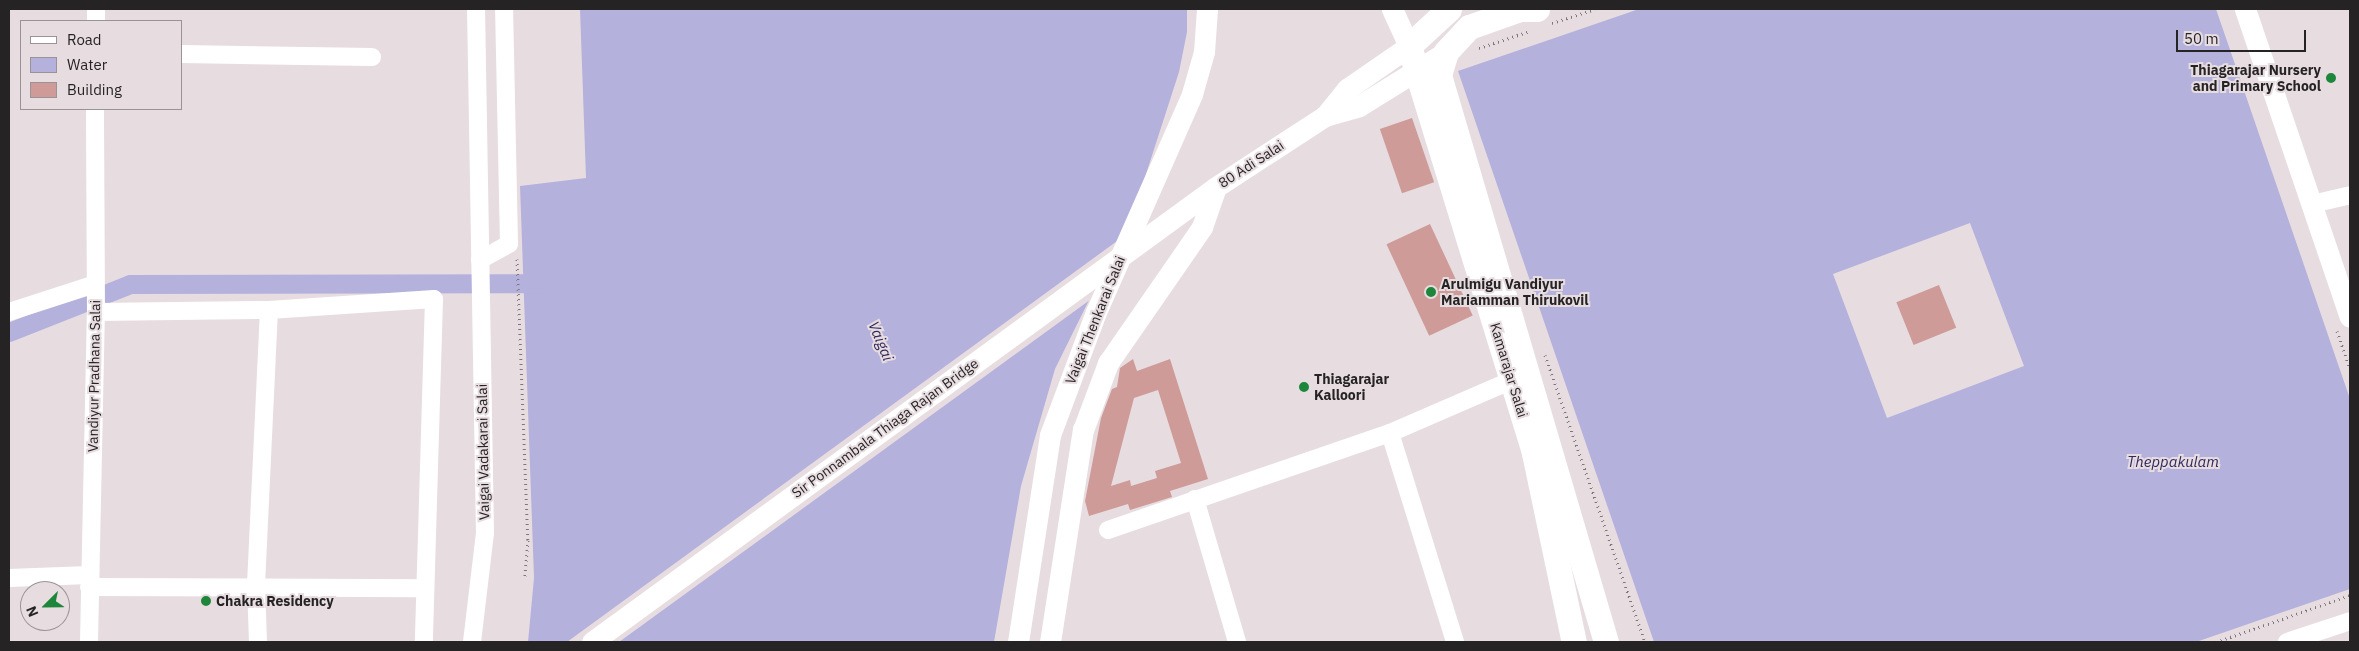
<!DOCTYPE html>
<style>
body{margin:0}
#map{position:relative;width:2359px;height:651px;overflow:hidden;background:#e7dde1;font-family:"IBM Plex Sans",sans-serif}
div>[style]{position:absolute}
.water>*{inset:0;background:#b4b1dc}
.pier>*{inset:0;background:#e7dde1}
.canal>*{height:19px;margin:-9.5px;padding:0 9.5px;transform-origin:9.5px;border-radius:9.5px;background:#b4b1dc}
.building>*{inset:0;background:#ce9b98;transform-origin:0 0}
.path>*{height:3px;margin-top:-1.5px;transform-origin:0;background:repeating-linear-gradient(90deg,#7d777a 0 1px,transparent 0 5px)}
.minor>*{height:18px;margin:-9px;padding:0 9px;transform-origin:9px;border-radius:9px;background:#fff}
.major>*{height:21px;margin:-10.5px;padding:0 10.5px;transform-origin:10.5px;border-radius:10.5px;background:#fff}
.highway>*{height:25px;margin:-12.5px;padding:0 12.5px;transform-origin:12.5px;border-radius:12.5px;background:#fff}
.dots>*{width:14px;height:14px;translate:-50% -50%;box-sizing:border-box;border:2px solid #e7dde1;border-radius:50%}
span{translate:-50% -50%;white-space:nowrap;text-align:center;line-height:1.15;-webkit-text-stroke:4px #e7dde1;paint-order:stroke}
.poi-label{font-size:14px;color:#262324;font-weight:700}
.right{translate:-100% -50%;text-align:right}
.left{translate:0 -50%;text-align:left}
.street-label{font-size:14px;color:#262324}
.water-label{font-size:15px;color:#30275b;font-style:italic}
.frame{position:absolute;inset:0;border:10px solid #262324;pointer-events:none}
.legend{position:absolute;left:20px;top:20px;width:162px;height:90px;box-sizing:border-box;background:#e7dde1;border:1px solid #9a9395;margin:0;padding:6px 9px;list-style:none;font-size:15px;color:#262324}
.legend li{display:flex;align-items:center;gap:10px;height:25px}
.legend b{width:25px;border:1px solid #9a9395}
.north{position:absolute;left:20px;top:581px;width:50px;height:50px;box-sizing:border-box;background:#e7dde1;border:1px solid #9a9395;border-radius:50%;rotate:247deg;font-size:14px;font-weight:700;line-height:20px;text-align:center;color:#262324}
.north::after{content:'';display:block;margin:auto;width:18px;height:22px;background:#1d863b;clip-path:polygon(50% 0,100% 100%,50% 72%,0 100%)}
.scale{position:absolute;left:2176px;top:30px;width:130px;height:22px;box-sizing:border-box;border:2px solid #262324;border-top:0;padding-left:6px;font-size:15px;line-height:18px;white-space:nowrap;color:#262324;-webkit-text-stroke:4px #e7dde1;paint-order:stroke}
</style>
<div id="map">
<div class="water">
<div style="clip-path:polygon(580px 9px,1187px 9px,1187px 32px,1179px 72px,1136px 205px,1055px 369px,1021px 486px,994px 642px,528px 642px,534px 578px,520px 186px,586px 178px)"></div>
<div style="clip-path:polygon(evenodd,1639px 9px,2216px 9px,2350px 399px,2350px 589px,2196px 642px,1654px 642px,1458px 71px,1639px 9px,1970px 223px,2024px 366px,1887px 418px,1833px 274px,1970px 223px)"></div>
</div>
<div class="pier">
<div style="clip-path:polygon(1124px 236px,1094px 297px,619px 642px,567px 642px)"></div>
</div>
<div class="canal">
<div style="left:9px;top:332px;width:130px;rotate:-21.6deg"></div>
<div style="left:130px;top:284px;width:421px;rotate:-0.1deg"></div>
</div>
<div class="building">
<div style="left:1412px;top:118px;width:68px;height:34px;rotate:71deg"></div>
<div style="left:1430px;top:224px;width:101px;height:48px;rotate:65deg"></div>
<div style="left:1939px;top:285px;width:46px;height:46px;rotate:68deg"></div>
<div style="clip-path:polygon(evenodd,1133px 359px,1137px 371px,1170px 359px,1208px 479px,1170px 491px,1172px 497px,1130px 510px,1128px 504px,1089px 516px,1085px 501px,1101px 418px,1112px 389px,1117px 387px,1120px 368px,1133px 359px,1158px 390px,1181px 463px,1155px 471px,1157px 478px,1131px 486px,1130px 480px,1111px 486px,1134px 398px,1158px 390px)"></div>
</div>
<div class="path">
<div style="left:1552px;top:23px;width:45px;rotate:-18deg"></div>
<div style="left:1479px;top:48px;width:54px;rotate:-18.4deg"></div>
<div style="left:517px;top:259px;width:281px;rotate:87.8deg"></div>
<div style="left:528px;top:540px;width:38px;rotate:95deg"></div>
<div style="left:2337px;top:331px;width:40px;rotate:71.1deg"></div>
<div style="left:1545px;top:355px;width:304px;rotate:70.8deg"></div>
<div style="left:2216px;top:642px;width:142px;rotate:-19.3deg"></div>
</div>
<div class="minor">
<div style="left:96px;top:21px;width:12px;rotate:-90deg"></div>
<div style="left:181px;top:54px;width:191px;rotate:0.9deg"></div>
<div style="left:2312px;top:204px;width:39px;rotate:-13deg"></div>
<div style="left:480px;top:260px;width:33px;rotate:-29deg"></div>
<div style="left:509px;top:244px;width:235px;rotate:-91.2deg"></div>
<div style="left:9px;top:312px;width:90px;rotate:-18deg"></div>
<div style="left:96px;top:312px;width:173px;rotate:-0.7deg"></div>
<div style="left:269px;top:310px;width:165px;rotate:-3.8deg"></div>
<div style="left:434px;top:299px;width:343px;rotate:91.7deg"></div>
<div style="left:1390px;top:433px;width:219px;rotate:72.7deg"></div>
<div style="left:1195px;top:499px;width:149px;rotate:73.6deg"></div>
<div style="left:1108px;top:530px;width:298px;rotate:-19deg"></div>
<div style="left:1390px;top:433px;width:144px;rotate:-23.4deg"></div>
<div style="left:9px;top:578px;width:80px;rotate:-2.1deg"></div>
<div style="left:89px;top:587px;width:335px;rotate:0.2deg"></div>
<div style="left:89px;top:642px;width:330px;rotate:-88.8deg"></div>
<div style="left:96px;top:312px;width:203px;rotate:-90.3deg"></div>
<div style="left:258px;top:642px;width:57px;rotate:-92deg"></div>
<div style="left:256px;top:585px;width:275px;rotate:-87.3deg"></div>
<div style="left:472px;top:642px;width:110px;rotate:-83.2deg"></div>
<div style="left:485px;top:533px;width:524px;rotate:-90.98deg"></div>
<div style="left:2287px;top:642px;width:66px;rotate:-18.4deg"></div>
</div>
<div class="major">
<div style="left:2245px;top:9px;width:325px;rotate:71.2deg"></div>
<div style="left:1325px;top:116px;width:35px;rotate:-51deg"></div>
<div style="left:1347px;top:89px;width:75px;rotate:-34.7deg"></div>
<div style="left:1409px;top:46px;width:41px;rotate:-114.7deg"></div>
<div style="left:592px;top:642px;width:772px;rotate:-36.1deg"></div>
<div style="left:1216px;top:187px;width:130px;rotate:-33.1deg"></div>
<div style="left:1325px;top:116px;width:35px;rotate:-16deg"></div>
<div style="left:1359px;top:106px;width:102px;rotate:-31.8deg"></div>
<div style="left:1018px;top:642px;width:209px;rotate:-81.2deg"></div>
<div style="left:1050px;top:435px;width:131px;rotate:-69.5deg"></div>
<div style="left:1096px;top:312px;width:238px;rotate:-66.2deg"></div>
<div style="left:1192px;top:94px;width:44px;rotate:-74.1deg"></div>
<div style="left:1204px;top:52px;width:43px;rotate:-86deg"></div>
<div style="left:1050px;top:642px;width:215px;rotate:-81.2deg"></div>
<div style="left:1083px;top:430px;width:72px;rotate:-69.5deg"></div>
<div style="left:1108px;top:363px;width:165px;rotate:-55.3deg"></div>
<div style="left:1202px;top:227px;width:42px;rotate:-70.7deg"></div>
</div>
<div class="highway">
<div style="left:1449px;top:9px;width:54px;rotate:137.2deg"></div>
<div style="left:1409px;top:46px;width:426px;rotate:72.9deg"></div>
<div style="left:1534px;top:453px;width:193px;rotate:78.1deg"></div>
<div style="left:1537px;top:9px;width:17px;rotate:180deg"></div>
<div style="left:1520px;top:9px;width:54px;rotate:160.6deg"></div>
<div style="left:1469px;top:27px;width:34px;rotate:133deg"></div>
<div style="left:1446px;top:52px;width:24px;rotate:107deg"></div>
<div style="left:1439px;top:75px;width:591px;rotate:73.59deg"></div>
</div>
<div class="dots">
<div style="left:2331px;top:78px;background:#1d863b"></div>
<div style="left:1431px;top:292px;background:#1d863b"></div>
<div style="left:1304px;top:387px;background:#1d863b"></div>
<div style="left:206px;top:601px;background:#1d863b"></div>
</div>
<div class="poi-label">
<span class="right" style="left:2321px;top:78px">Thiagarajar Nursery<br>and Primary School</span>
<span class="left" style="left:1441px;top:292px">Arulmigu Vandiyur<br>Mariamman Thirukovil</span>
<span class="left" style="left:1314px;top:387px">Thiagarajar<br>Kalloori</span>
<span class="left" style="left:216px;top:601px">Chakra Residency</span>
</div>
<div class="street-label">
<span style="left:1251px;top:164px;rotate:-33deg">80 Adi Salai</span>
<span style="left:1095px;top:320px;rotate:-68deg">Vaigai Thenkarai Salai</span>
<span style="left:1509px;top:370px;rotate:73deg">Kamarajar Salai</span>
<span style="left:94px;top:376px;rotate:-89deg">Vandiyur Pradhana Salai</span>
<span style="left:885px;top:428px;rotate:-36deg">Sir Ponnambala Thiaga Rajan Bridge</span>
<span style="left:483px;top:452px;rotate:-91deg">Vaigai Vadakarai Salai</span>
</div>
<div class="water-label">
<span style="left:881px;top:341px;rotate:67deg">Vaigai</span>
<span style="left:2173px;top:462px">Theppakulam</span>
</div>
<div class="frame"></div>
<ul class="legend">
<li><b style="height:6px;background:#fff"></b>Road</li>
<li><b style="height:14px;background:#b4b1dc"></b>Water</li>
<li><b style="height:14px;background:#ce9b98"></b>Building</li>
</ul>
<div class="north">N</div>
<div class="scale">50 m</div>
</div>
